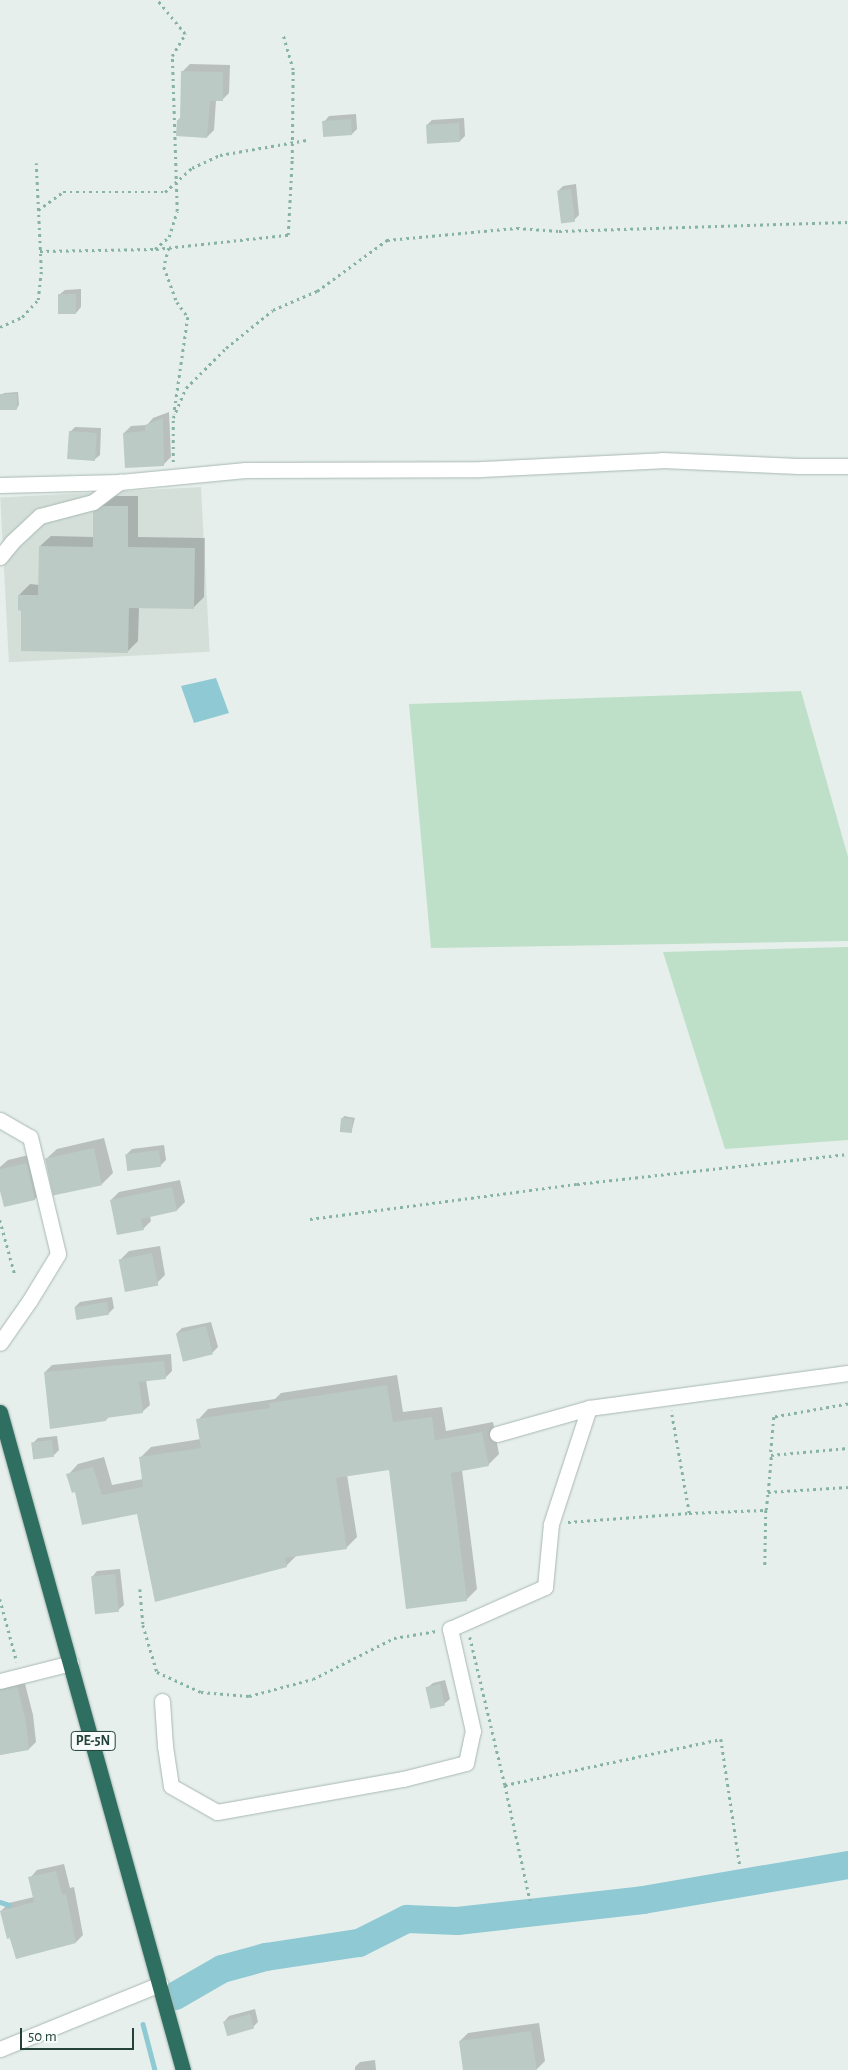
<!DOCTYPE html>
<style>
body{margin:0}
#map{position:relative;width:848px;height:2070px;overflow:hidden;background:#e6efeb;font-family:"Alegreya Sans",sans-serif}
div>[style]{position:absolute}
.built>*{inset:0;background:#d4dfda;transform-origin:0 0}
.green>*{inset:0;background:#bfe0c8}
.water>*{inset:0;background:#8ec9d4}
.shadow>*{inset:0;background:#0003}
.stream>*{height:4.5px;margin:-2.25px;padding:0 2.25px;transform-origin:2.25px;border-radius:2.25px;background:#8ec9d4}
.river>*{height:28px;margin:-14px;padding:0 14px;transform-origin:14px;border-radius:14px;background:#8ec9d4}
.building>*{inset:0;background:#bbcac4;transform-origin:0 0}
.path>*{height:2.5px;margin-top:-1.25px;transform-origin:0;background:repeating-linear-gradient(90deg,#86b3a5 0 2.5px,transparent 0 6.5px)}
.roads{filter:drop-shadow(0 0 1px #a8b8b2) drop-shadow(0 0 1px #a8b8b2)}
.minor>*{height:15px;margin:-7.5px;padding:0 7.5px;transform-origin:7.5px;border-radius:7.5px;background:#fff}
.highway>*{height:15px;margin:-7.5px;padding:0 7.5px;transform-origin:7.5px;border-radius:7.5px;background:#2f6f62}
span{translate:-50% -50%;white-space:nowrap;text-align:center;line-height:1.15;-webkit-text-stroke:4.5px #f7fbf9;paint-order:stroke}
.shield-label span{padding:1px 4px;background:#f7fbf9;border:1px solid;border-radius:4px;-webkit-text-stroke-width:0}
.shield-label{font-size:14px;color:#24423a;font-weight:700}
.scale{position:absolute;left:20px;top:2028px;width:114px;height:22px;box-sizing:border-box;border:2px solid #24423a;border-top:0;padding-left:6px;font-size:15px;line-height:18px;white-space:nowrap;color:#24423a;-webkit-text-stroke:4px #f7fbf9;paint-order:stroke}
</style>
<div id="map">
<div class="built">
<div style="left:201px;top:487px;width:165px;height:201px;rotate:87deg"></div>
</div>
<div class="green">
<div style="clip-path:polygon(801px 691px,848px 857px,848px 941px,431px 948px,409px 704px)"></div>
<div style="clip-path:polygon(848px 947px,848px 1140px,725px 1149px,663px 952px)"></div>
</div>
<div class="water">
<div style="clip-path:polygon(216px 678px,229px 713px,194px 723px,181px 686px)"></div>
</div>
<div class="shadow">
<div style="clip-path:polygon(190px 64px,230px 65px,229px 93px,222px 100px,216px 100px,214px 130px,207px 137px,178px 120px,181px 117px,182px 72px)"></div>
<div style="clip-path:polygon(356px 114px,357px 129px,352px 134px,324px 122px,329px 116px)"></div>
<div style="clip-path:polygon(464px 118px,465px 136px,460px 141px,427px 125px,432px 120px)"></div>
<div style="clip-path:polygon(576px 184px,579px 215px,574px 220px,558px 191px,563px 186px)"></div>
<div style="clip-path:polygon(81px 289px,81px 307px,76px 313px,59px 295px,65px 290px)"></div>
<div style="clip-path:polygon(18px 392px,19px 405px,17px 408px,1px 395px,4px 393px)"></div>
<div style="clip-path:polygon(169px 412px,171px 457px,163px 465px,124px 433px,131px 426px,147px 425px,153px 418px)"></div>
<div style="clip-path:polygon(75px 427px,101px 428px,100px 455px,94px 460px,70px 432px)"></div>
<div style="clip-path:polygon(115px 496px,138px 496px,138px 537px,205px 538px,204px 597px,193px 608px,139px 607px,138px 641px,127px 652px,23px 609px,19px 595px,30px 584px,40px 585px,40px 546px,51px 536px,94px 537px,95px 512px)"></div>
<div style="clip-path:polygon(344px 1116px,355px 1118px,351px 1133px,342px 1119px)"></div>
<div style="clip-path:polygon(104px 1138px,113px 1173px,102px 1184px,46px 1159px,57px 1149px)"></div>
<div style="clip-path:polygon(164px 1145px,166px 1160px,160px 1166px,127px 1154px,132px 1149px)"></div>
<div style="clip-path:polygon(37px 1153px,46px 1188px,35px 1199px,5px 1206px,0 1185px,0 1167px,8px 1160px)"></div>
<div style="clip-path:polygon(180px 1180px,185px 1202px,177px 1210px,150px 1216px,151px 1221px,143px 1229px,111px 1200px,119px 1192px)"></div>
<div style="clip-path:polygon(160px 1246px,165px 1275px,157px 1283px,120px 1260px,129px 1251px)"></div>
<div style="clip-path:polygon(112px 1297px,114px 1308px,108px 1314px,75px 1307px,80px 1302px)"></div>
<div style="clip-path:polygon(211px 1322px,218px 1347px,213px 1352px,185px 1360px,177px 1333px,182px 1328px)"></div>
<div style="clip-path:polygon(171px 1354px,172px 1371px,165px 1378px,146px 1380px,150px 1405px,142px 1412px,110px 1416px,106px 1420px,45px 1372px,52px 1365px)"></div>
<div style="clip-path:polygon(397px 1375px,403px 1412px,442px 1407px,446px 1431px,493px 1422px,499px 1454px,488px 1465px,462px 1470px,477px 1589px,466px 1600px,390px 1469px,347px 1475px,357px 1537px,346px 1548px,297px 1555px,286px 1566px,76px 1490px,68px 1475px,78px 1464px,104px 1457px,112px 1485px,143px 1479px,140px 1458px,151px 1447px,201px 1439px,198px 1420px,208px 1409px,275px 1399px,281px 1393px)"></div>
<div style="clip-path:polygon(57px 1436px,59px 1450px,54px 1455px,32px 1444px,38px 1438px)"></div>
<div style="clip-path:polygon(120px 1569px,124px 1605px,118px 1610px,92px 1577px,97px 1571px)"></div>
<div style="clip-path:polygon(24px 1680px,33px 1715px,36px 1742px,29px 1749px,0 1755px,0 1683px)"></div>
<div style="clip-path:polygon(445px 1680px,450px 1699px,444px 1704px,427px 1688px,433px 1683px)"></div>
<div style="clip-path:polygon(64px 1864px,70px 1888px,74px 1887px,83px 1935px,76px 1942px,16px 1957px,1px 1911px,9px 1903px,34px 1897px,30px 1878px,37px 1870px)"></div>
<div style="clip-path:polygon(255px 2009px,258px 2022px,253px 2027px,224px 2022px,229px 2016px)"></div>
<div style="clip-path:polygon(539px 2023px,545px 2061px,537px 2069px,464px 2070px,460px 2041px,468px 2033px)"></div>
<div style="clip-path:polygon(375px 2060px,376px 2070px,355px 2070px,355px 2067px,360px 2062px)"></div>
</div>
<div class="stream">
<div style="left:0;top:1902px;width:9px;rotate:18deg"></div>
<div style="left:143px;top:2024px;width:48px;rotate:75.4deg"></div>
</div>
<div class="river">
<div style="left:175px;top:1996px;width:54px;rotate:-29.9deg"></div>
<div style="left:222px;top:1969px;width:46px;rotate:-15.3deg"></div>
<div style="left:266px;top:1957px;width:94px;rotate:-8.6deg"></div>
<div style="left:359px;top:1943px;width:54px;rotate:-26.6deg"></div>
<div style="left:407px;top:1919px;width:50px;rotate:2.3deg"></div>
<div style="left:457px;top:1921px;width:187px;rotate:-6.4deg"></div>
<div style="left:643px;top:1900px;width:208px;rotate:-9.7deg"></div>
</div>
<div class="building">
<div style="clip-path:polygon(181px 71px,223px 72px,223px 101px,210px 101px,207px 138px,176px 136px,177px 120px,180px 120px)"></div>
<div style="left:351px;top:119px;width:16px;height:29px;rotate:86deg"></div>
<div style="left:459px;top:123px;width:19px;height:33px;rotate:87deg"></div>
<div style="left:571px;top:189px;width:33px;height:14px;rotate:83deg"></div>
<div style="left:58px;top:294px;width:18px;height:20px"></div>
<div style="left:0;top:394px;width:17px;height:16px"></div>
<div style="clip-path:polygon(163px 418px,164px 466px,125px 468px,123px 433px,145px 431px,145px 425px)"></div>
<div style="left:69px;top:431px;width:28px;height:28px;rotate:4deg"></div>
<div style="clip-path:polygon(103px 506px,128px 506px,128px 547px,195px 548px,194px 609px,129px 608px,128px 653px,21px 651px,21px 611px,18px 610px,18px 595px,38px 595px,39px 546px,93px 547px,93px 512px)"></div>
<div style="left:341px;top:1118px;width:12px;height:14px;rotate:5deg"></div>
<div style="left:94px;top:1148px;width:38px;height:50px;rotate:78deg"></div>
<div style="left:159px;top:1150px;width:17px;height:34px;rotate:83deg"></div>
<div style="clip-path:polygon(27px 1163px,35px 1200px,4px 1207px,0 1191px,0 1169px)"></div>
<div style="clip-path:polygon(172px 1187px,177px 1211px,141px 1219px,144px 1230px,117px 1235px,110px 1200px)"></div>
<div style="left:152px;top:1253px;width:33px;height:34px;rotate:79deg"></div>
<div style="left:107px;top:1302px;width:13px;height:33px;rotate:81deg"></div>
<div style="left:206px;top:1326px;width:29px;height:31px;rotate:76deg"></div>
<div style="clip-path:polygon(164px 1361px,166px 1379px,139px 1382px,143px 1413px,106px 1418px,106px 1421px,50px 1429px,44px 1372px)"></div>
<div style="clip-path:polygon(387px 1385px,393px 1422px,432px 1417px,435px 1440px,482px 1432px,489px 1466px,451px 1473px,467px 1601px,406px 1609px,389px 1470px,336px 1478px,347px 1549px,285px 1558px,287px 1567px,155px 1602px,137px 1514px,82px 1525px,75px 1492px,72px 1493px,66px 1474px,93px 1467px,102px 1495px,143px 1487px,139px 1457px,201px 1448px,196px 1419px,270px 1408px,269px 1403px)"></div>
<div style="left:52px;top:1440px;width:17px;height:21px;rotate:83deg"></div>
<div style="left:115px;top:1574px;width:38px;height:24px;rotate:84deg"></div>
<div style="left:440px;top:1684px;width:22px;height:15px;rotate:77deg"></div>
<div style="clip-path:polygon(17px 1686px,26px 1722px,29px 1750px,0 1755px,0 1690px)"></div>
<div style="clip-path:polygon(56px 1871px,62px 1894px,66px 1894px,76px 1943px,16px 1959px,10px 1938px,7px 1939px,0 1911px,34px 1902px,28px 1877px)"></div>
<div style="left:250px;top:2014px;width:15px;height:28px;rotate:74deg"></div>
<div style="clip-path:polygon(531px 2031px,537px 2070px,463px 2070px,459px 2041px)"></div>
</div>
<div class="path">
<div style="left:38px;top:210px;width:31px;rotate:-36deg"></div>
<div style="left:63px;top:192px;width:102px"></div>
<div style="left:165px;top:192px;width:36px;rotate:-42deg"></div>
<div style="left:192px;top:168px;width:31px;rotate:-25deg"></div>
<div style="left:220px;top:155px;width:88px;rotate:-9.8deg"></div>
<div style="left:169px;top:248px;width:20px;rotate:105deg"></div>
<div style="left:164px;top:267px;width:37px;rotate:70deg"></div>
<div style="left:177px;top:302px;width:19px;rotate:54deg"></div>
<div style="left:188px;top:317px;width:98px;rotate:98.2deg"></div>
<div style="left:156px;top:249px;width:133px;rotate:-6.1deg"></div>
<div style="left:288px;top:235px;width:76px;rotate:-87deg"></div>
<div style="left:292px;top:159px;width:89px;rotate:-89.4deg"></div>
<div style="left:293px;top:70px;width:37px;rotate:-106deg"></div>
<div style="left:40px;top:251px;width:115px;rotate:-1deg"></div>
<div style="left:155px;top:249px;width:18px;rotate:-41deg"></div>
<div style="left:169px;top:237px;width:27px;rotate:-73deg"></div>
<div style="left:177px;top:211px;width:155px;rotate:-91.8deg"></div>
<div style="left:172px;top:56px;width:26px;rotate:-59deg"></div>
<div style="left:185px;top:34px;width:44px;rotate:-129.5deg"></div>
<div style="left:0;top:327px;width:24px;rotate:-24deg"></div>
<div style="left:22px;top:317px;width:23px;rotate:-47deg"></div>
<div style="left:38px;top:300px;width:31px;rotate:-84deg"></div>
<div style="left:41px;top:269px;width:106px;rotate:-92.7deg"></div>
<div style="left:173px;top:462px;width:44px;rotate:-90deg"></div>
<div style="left:173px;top:418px;width:33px;rotate:-67deg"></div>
<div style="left:186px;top:388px;width:57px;rotate:-45deg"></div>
<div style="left:226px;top:348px;width:60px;rotate:-39deg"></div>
<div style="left:273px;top:310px;width:48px;rotate:-23.4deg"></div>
<div style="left:317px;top:291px;width:87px;rotate:-36.1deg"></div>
<div style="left:387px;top:240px;width:131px;rotate:-5.3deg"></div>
<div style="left:517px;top:228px;width:42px;rotate:4.1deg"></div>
<div style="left:559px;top:231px;width:289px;rotate:-1.8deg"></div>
<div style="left:310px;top:1219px;width:269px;rotate:-7.5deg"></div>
<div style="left:577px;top:1184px;width:273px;rotate:-6.3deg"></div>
<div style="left:0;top:1220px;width:57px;rotate:74.7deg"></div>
<div style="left:848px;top:1404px;width:75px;rotate:170deg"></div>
<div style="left:774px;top:1417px;width:38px;rotate:95deg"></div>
<div style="left:771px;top:1455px;width:77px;rotate:-5.2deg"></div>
<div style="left:768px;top:1492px;width:37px;rotate:-85deg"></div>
<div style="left:766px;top:1510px;width:18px;rotate:-84deg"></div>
<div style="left:768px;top:1492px;width:80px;rotate:-3.6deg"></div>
<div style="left:689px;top:1513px;width:77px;rotate:-2.2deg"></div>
<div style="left:766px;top:1510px;width:56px;rotate:91deg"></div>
<div style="left:568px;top:1522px;width:121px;rotate:-4.3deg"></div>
<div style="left:689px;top:1513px;width:104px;rotate:-100deg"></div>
<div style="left:140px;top:1589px;width:36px;rotate:85deg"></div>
<div style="left:143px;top:1625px;width:49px;rotate:73.4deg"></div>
<div style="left:157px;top:1672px;width:48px;rotate:24.4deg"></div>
<div style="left:201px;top:1692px;width:48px;rotate:4.8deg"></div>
<div style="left:249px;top:1696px;width:66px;rotate:-14.9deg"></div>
<div style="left:313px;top:1679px;width:91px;rotate:-26.8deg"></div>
<div style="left:394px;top:1638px;width:43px;rotate:-9.5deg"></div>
<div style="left:0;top:1599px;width:65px;rotate:74.9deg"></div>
<div style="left:470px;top:1637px;width:152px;rotate:76.7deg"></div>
<div style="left:505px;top:1785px;width:221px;rotate:-12deg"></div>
<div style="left:721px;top:1739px;width:128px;rotate:81.5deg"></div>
<div style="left:505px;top:1785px;width:118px;rotate:77.7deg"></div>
</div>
<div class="roads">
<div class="minor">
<div style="left:0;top:485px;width:120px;rotate:-1.4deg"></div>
<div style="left:120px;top:482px;width:126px;rotate:-5.5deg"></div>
<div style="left:245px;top:470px;width:236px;rotate:-0.2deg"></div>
<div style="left:481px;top:469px;width:181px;rotate:-2.8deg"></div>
<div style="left:662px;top:460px;width:136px;rotate:2.5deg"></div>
<div style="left:798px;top:466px;width:50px"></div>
<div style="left:0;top:557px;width:19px;rotate:-51deg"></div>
<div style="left:12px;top:542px;width:38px;rotate:-43deg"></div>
<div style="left:40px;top:516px;width:55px;rotate:-14.8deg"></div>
<div style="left:93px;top:502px;width:34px;rotate:-37deg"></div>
<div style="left:0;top:1120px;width:34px;rotate:30deg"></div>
<div style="left:30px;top:1137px;width:120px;rotate:76.5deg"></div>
<div style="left:58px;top:1254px;width:54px;rotate:121.3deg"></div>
<div style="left:30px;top:1300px;width:52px;rotate:124.9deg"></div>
<div style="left:497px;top:1434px;width:96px;rotate:-15.8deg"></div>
<div style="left:589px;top:1408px;width:261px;rotate:-7.7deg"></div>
<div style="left:0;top:1681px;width:73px;rotate:-14.2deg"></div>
<div style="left:162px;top:1701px;width:45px;rotate:86.2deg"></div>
<div style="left:165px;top:1746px;width:40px;rotate:81.5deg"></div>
<div style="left:171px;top:1786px;width:53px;rotate:29.5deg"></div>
<div style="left:217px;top:1812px;width:189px;rotate:-10.1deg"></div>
<div style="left:403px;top:1779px;width:65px;rotate:-14.3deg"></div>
<div style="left:466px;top:1763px;width:33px;rotate:-78deg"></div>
<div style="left:473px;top:1731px;width:105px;rotate:-102.7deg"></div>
<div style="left:450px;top:1629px;width:104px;rotate:-23.9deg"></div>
<div style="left:545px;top:1587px;width:63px;rotate:-84.6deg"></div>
<div style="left:551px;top:1524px;width:122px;rotate:-71.9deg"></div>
<div style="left:0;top:2049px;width:173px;rotate:-22.1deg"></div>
</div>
<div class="highway">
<div style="left:0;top:1412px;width:683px;rotate:74.46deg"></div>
</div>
</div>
<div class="shield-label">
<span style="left:93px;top:1741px">PE-5N</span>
</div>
<div class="scale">50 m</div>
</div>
